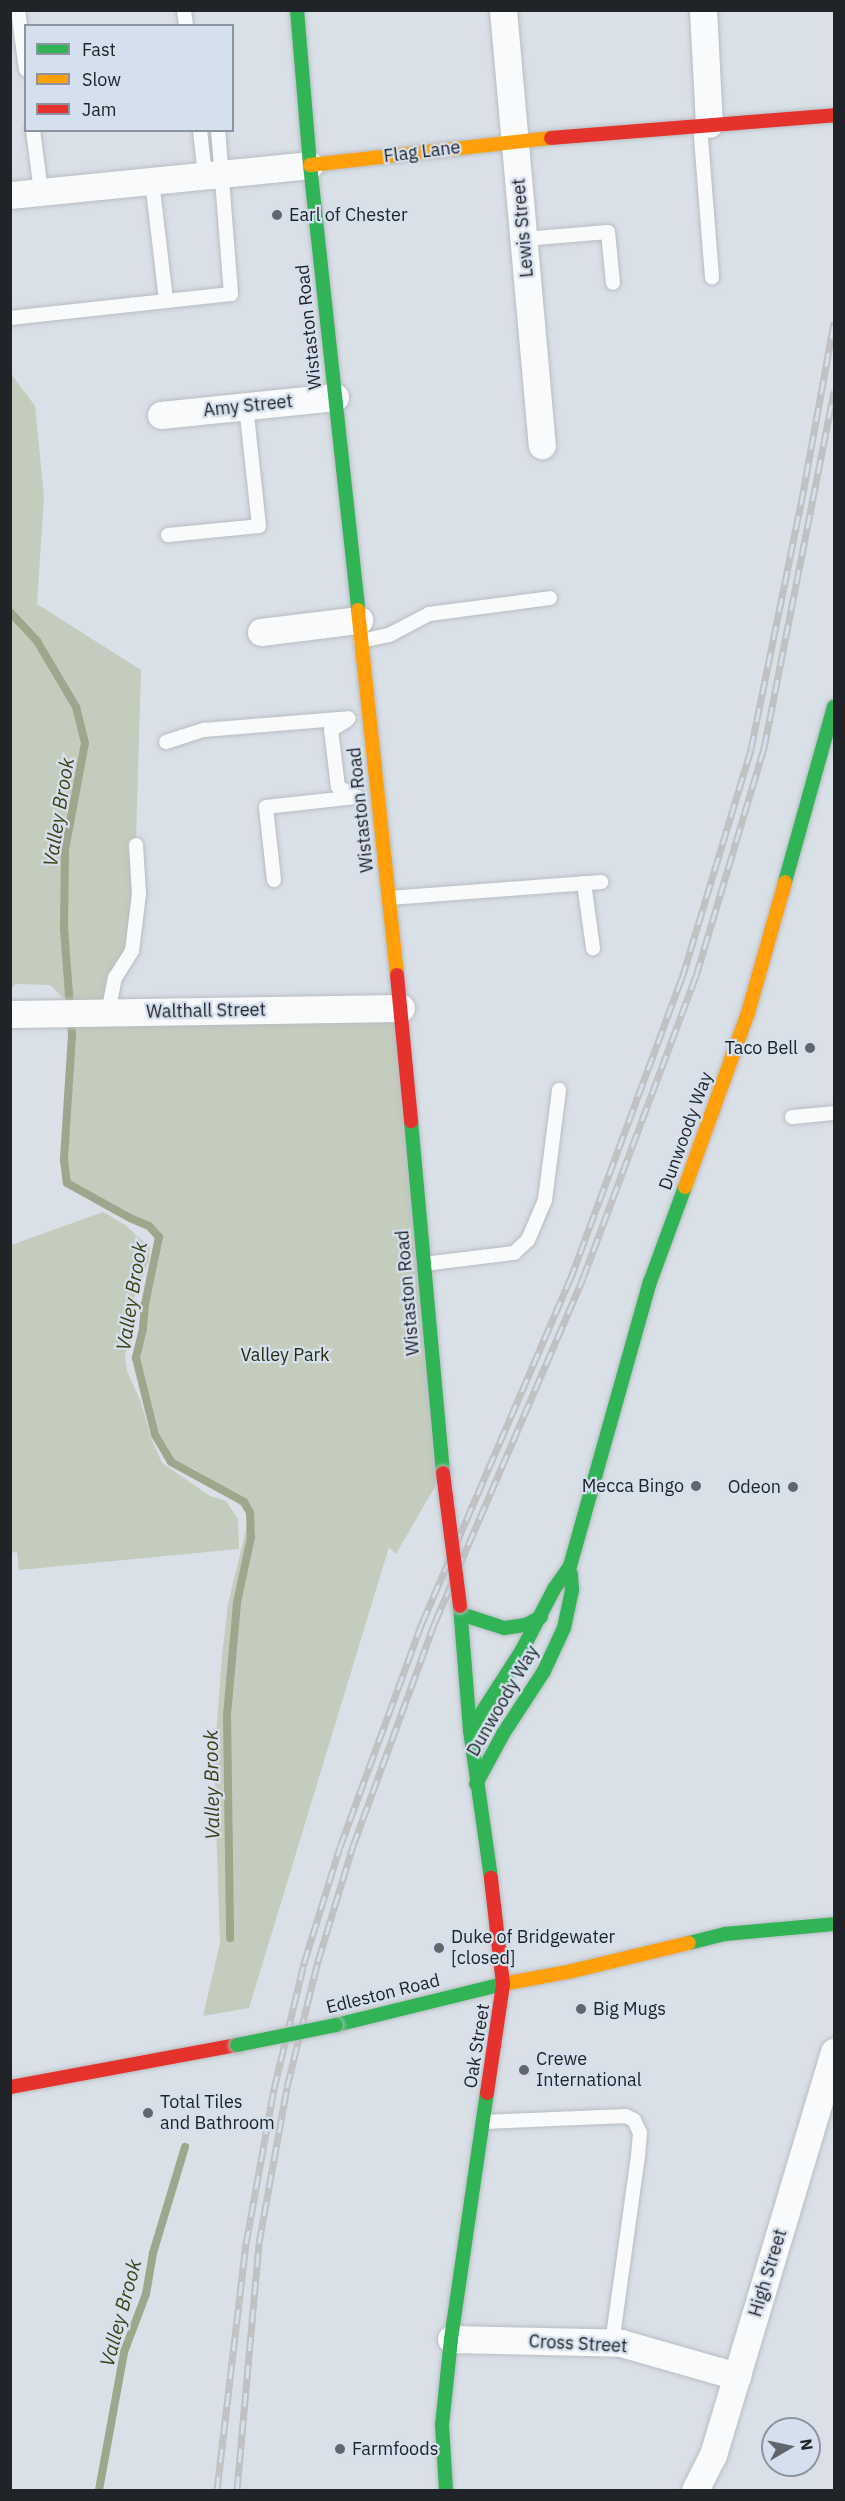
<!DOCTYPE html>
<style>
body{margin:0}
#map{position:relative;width:845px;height:2501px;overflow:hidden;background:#dae0e7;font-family:"IBM Plex Sans",sans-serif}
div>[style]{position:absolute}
.green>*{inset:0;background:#c4ccbe}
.stream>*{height:8px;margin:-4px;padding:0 4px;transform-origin:4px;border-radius:4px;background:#9da78b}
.roads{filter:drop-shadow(0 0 2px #b8bdc2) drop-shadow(0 0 2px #b8bdc2)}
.lane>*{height:14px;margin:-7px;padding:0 7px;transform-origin:7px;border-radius:7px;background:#f9fafb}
.street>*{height:27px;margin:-13.5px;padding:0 13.5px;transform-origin:13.5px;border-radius:13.5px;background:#f9fafb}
.fast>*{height:14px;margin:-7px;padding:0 7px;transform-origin:7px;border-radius:7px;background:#30b455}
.slow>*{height:14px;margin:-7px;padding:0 7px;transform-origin:7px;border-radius:7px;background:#ff9f0a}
.jam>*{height:14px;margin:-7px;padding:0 7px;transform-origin:7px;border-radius:7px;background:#e5322d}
.rail>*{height:7px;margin-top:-3.5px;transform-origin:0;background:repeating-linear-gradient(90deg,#d4e0ed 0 14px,#c0c1c2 0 28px);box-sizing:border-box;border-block:2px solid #c0c1c2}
.bridges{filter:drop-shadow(0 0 2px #b8bdc2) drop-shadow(0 0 2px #b8bdc2)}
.fast-bridge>*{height:14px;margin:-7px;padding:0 7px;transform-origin:7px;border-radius:7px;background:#30b455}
.jam-bridge>*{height:14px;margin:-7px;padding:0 7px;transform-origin:7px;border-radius:7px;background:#e5322d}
.dots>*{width:16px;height:16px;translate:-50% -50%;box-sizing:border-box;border:3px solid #d4e0ed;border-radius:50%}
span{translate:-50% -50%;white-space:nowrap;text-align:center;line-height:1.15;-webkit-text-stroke:4.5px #d4e0ed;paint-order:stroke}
.street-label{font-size:18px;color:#202429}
.poi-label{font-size:18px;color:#202429}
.left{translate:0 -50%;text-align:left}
.right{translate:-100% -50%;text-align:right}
.park-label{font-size:18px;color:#272e0c}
.water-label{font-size:20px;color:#3a4311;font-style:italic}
.frame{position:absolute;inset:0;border:12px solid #202429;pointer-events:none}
.legend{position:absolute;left:24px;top:24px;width:210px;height:108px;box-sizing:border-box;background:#d4e0ed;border:2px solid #8c959f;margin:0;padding:8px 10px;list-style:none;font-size:18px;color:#202429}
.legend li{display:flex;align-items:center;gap:12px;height:30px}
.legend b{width:30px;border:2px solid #8c959f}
.north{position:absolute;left:761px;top:2417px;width:60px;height:60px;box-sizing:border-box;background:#d4e0ed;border:2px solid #8c959f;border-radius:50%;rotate:81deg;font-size:16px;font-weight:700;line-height:24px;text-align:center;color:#202429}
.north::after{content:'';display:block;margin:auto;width:21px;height:27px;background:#61666c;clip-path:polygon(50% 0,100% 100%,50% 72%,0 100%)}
</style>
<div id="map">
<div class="green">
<div style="clip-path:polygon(11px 374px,35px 406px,44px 497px,37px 604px,141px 670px,133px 941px,109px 1013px,401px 1008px,443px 1473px,396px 1554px,389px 1547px,249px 2008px,203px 2016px,220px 1943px,214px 1760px,222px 1656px,228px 1604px,250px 1513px,194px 1469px,171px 1462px,155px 1435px,136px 1358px,158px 1236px,148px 1226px,130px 1218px,67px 1183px,67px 1090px,72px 1035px,84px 1013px,70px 1005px,50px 985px,15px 984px,11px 989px)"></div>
<div style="clip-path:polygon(103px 1212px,125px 1225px,150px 1247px,149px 1261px,132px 1303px,136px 1327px,125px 1354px,127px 1371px,141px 1402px,151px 1438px,162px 1463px,210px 1496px,226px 1501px,238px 1519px,239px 1549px,19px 1570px,17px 1552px,10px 1553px,11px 1245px)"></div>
</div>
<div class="stream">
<div style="left:10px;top:612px;width:40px;rotate:47deg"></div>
<div style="left:37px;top:641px;width:77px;rotate:59.4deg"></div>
<div style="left:76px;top:707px;width:37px;rotate:76deg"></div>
<div style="left:85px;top:743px;width:109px;rotate:100.6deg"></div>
<div style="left:65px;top:850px;width:78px;rotate:90.7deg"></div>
<div style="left:64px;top:928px;width:107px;rotate:85.7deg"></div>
<div style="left:72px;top:1035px;width:125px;rotate:93.7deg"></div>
<div style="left:64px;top:1160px;width:23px;rotate:83deg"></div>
<div style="left:67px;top:1183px;width:72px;rotate:29.1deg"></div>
<div style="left:130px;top:1218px;width:21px;rotate:23deg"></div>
<div style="left:149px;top:1226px;width:15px;rotate:48deg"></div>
<div style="left:159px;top:1237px;width:68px;rotate:101.8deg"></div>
<div style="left:145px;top:1304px;width:25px;rotate:95deg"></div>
<div style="left:143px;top:1329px;width:30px;rotate:104deg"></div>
<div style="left:136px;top:1358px;width:79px;rotate:76.1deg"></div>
<div style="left:155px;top:1435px;width:31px;rotate:59deg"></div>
<div style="left:171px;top:1462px;width:83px;rotate:28.7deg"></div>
<div style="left:244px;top:1502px;width:13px;rotate:61deg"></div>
<div style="left:250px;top:1513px;width:24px;rotate:88deg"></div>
<div style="left:251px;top:1537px;width:67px;rotate:102deg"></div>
<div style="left:237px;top:1603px;width:111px;rotate:95.1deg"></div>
<div style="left:227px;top:1714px;width:224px;rotate:89.2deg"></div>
<div style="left:99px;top:2490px;width:140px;rotate:-79.7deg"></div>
<div style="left:124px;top:2352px;width:62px;rotate:-69.2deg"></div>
<div style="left:146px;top:2294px;width:42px;rotate:-80.3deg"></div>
<div style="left:153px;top:2253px;width:111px;rotate:-73.2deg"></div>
</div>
<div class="roads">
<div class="lane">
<div style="left:18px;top:10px;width:60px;rotate:82.3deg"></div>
<div style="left:184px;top:10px;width:16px;rotate:83deg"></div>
<div style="left:700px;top:125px;width:153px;rotate:85.5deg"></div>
<div style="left:33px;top:130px;width:63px;rotate:82.6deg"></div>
<div style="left:200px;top:130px;width:45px;rotate:83.7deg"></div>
<div style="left:152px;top:181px;width:121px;rotate:83.3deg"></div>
<div style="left:524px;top:239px;width:84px;rotate:-4.8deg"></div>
<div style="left:608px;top:232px;width:51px;rotate:84.4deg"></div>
<div style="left:10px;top:318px;width:222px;rotate:-6.2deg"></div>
<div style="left:231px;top:294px;width:165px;rotate:-94.5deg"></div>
<div style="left:168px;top:535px;width:91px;rotate:-5.6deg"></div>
<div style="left:259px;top:526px;width:121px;rotate:-96.2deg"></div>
<div style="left:361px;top:641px;width:29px;rotate:-12deg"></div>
<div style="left:389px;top:635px;width:45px;rotate:-27.7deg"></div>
<div style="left:429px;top:614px;width:122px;rotate:-7.5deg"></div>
<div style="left:347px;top:720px;width:19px;rotate:148deg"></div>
<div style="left:331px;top:730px;width:57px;rotate:83deg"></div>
<div style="left:338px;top:787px;width:21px;rotate:28deg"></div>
<div style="left:166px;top:742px;width:40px;rotate:-18deg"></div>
<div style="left:204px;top:730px;width:145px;rotate:-4.7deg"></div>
<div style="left:274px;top:880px;width:73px;rotate:-96.3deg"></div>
<div style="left:266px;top:807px;width:92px;rotate:-6.3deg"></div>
<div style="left:584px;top:883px;width:66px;rotate:82.1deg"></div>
<div style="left:389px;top:898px;width:213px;rotate:-4.3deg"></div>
<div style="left:108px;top:1013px;width:36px;rotate:-79deg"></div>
<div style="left:115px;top:978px;width:32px;rotate:-58deg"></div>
<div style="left:132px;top:951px;width:57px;rotate:-83deg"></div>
<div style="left:139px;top:894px;width:49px;rotate:-93.5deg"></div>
<div style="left:792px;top:1117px;width:42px;rotate:-5.4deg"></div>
<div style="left:424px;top:1264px;width:91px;rotate:-7deg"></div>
<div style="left:514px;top:1253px;width:19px;rotate:-43deg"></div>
<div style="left:528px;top:1240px;width:43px;rotate:-67deg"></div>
<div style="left:545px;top:1200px;width:111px;rotate:-82.7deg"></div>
<div style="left:483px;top:2122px;width:143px;rotate:-2.4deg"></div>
<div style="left:626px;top:2116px;width:9px;rotate:27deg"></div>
<div style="left:634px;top:2120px;width:14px;rotate:65deg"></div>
<div style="left:640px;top:2133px;width:23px;rotate:95deg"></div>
<div style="left:638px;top:2156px;width:189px;rotate:97.9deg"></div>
</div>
<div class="street">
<div style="left:503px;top:10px;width:437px;rotate:84.9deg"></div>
<div style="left:703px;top:10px;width:114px;rotate:87deg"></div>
<div style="left:10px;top:195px;width:301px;rotate:-5.7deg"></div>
<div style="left:161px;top:415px;width:175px;rotate:-5.9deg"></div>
<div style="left:261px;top:632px;width:99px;rotate:-7deg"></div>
<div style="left:10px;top:1014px;width:391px;rotate:-0.9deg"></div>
<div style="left:451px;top:2339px;width:170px;rotate:1.3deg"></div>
<div style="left:621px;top:2343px;width:121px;rotate:15.9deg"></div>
<div style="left:695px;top:2490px;width:39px;rotate:-63deg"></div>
<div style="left:713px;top:2455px;width:421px;rotate:-73.3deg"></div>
</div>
<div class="fast">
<div style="left:297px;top:10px;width:156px;rotate:85.2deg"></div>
<div style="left:310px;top:165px;width:448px;rotate:83.8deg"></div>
<div style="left:785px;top:882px;width:182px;rotate:-74.4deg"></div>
<div style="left:411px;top:1121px;width:353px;rotate:84.8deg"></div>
<div style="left:460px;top:1606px;width:125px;rotate:85.4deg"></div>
<div style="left:461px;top:1614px;width:45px;rotate:18deg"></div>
<div style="left:504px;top:1628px;width:22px;rotate:-8deg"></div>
<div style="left:526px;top:1625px;width:17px;rotate:-28deg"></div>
<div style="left:476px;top:1784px;width:57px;rotate:-61.6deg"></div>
<div style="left:503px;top:1734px;width:75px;rotate:-56.9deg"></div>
<div style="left:544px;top:1671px;width:47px;rotate:-65.1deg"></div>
<div style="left:564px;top:1628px;width:39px;rotate:-78deg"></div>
<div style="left:572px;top:1590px;width:16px;rotate:-94deg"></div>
<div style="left:491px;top:1878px;width:148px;rotate:-98.1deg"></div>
<div style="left:470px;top:1731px;width:96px;rotate:-57.3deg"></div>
<div style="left:522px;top:1650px;width:69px;rotate:-62.3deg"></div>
<div style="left:554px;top:1589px;width:28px;rotate:-55deg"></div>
<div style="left:570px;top:1566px;width:295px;rotate:-74.3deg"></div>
<div style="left:650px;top:1282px;width:101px;rotate:-69.8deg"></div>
<div style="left:689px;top:1943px;width:37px;rotate:-14deg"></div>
<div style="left:725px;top:1934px;width:109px;rotate:-5.2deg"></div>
<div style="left:336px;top:2025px;width:172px;rotate:-13.8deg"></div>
<div style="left:446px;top:2490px;width:65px;rotate:-93.5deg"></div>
<div style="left:442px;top:2425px;width:86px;rotate:-84deg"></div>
<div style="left:451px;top:2339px;width:249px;rotate:-81.7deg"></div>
</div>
<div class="slow">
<div style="left:310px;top:165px;width:243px;rotate:-6.4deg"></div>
<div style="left:358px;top:610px;width:367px;rotate:83.9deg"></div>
<div style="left:685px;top:1187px;width:185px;rotate:-70.1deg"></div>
<div style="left:748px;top:1013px;width:136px;rotate:-74.2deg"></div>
<div style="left:503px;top:1984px;width:70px;rotate:-10.7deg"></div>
<div style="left:572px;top:1971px;width:120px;rotate:-13.5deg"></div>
</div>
<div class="jam">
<div style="left:551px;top:138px;width:284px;rotate:-4.6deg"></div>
<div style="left:397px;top:975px;width:147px;rotate:84.5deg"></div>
<div style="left:10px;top:2087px;width:231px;rotate:-10.5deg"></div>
<div style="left:487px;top:2093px;width:110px;rotate:-81.6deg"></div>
<div style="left:503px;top:1984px;width:107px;rotate:-96.5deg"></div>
</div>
</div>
<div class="rail">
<div style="left:217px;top:2490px;width:248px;rotate:-83.3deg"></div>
<div style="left:246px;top:2244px;width:158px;rotate:-79.8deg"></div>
<div style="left:274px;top:2089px;width:130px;rotate:-76.6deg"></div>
<div style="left:304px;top:1963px;width:121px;rotate:-72.8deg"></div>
<div style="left:340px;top:1847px;width:239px;rotate:-69.9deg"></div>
<div style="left:422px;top:1623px;width:374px;rotate:-66.7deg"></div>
<div style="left:570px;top:1280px;width:322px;rotate:-69.7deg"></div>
<div style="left:682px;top:978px;width:239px;rotate:-73.2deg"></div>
<div style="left:751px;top:749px;width:250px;rotate:-78.5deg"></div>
<div style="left:801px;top:504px;width:185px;rotate:-79.7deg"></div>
<div style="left:237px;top:2490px;width:248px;rotate:-84.9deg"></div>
<div style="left:259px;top:2243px;width:158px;rotate:-79.8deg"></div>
<div style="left:287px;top:2087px;width:130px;rotate:-76.2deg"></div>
<div style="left:318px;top:1961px;width:120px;rotate:-73.1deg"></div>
<div style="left:353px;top:1846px;width:239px;rotate:-69.9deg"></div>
<div style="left:435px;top:1622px;width:374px;rotate:-66.7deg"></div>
<div style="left:583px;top:1278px;width:322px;rotate:-69.5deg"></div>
<div style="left:696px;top:976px;width:238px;rotate:-73.4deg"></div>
<div style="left:764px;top:748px;width:364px;rotate:-78.9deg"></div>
</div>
<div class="bridges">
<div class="fast-bridge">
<div style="left:237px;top:2045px;width:101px;rotate:-11.4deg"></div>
</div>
<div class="jam-bridge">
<div style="left:443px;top:1473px;width:134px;rotate:82.7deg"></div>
</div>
</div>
<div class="dots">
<div style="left:277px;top:215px;background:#61666c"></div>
<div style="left:810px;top:1048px;background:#61666c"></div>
<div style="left:696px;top:1486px;background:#61666c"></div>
<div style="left:793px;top:1487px;background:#61666c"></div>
<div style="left:439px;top:1948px;background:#61666c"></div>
<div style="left:581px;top:2009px;background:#61666c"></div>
<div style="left:524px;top:2070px;background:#61666c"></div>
<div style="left:148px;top:2113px;background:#61666c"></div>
<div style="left:340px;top:2449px;background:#61666c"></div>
</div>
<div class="street-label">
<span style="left:422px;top:152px;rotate:-7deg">Flag Lane</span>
<span style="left:523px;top:228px;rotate:-95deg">Lewis Street</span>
<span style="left:309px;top:327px;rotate:-96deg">Wistaston Road</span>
<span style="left:248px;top:406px;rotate:-6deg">Amy Street</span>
<span style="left:361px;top:810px;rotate:-96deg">Wistaston Road</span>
<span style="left:206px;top:1011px;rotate:-1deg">Walthall Street</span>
<span style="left:686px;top:1131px;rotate:-70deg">Dunwoody Way</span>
<span style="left:408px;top:1293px;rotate:-95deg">Wistaston Road</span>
<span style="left:503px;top:1701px;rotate:-60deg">Dunwoody Way</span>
<span style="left:383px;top:1994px;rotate:-14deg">Edleston Road</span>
<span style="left:477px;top:2046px;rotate:-81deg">Oak Street</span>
<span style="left:768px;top:2273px;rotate:-73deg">High Street</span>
<span style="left:578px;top:2344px;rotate:3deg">Cross Street</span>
</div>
<div class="poi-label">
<span class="left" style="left:289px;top:215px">Earl of Chester</span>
<span class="right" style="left:798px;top:1048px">Taco Bell</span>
<span class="right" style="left:684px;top:1486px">Mecca Bingo</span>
<span class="right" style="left:781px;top:1487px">Odeon</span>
<span class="left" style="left:451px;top:1948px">Duke of Bridgewater<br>[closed]</span>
<span class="left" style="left:593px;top:2009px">Big Mugs</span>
<span class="left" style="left:536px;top:2070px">Crewe<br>International</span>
<span class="left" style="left:160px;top:2113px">Total Tiles<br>and Bathroom</span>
<span class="left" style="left:352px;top:2449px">Farmfoods</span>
</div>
<div class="park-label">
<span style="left:285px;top:1355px">Valley Park</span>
</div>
<div class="water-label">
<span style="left:58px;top:812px;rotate:-81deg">Valley Brook</span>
<span style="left:131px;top:1296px;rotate:-81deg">Valley Brook</span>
<span style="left:211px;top:1785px;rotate:-91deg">Valley Brook</span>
<span style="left:120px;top:2313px;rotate:-75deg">Valley Brook</span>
</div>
<div class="frame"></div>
<ul class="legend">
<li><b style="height:8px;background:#30b455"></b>Fast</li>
<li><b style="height:8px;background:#ff9f0a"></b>Slow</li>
<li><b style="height:8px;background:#e5322d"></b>Jam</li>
</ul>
<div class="north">N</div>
</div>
